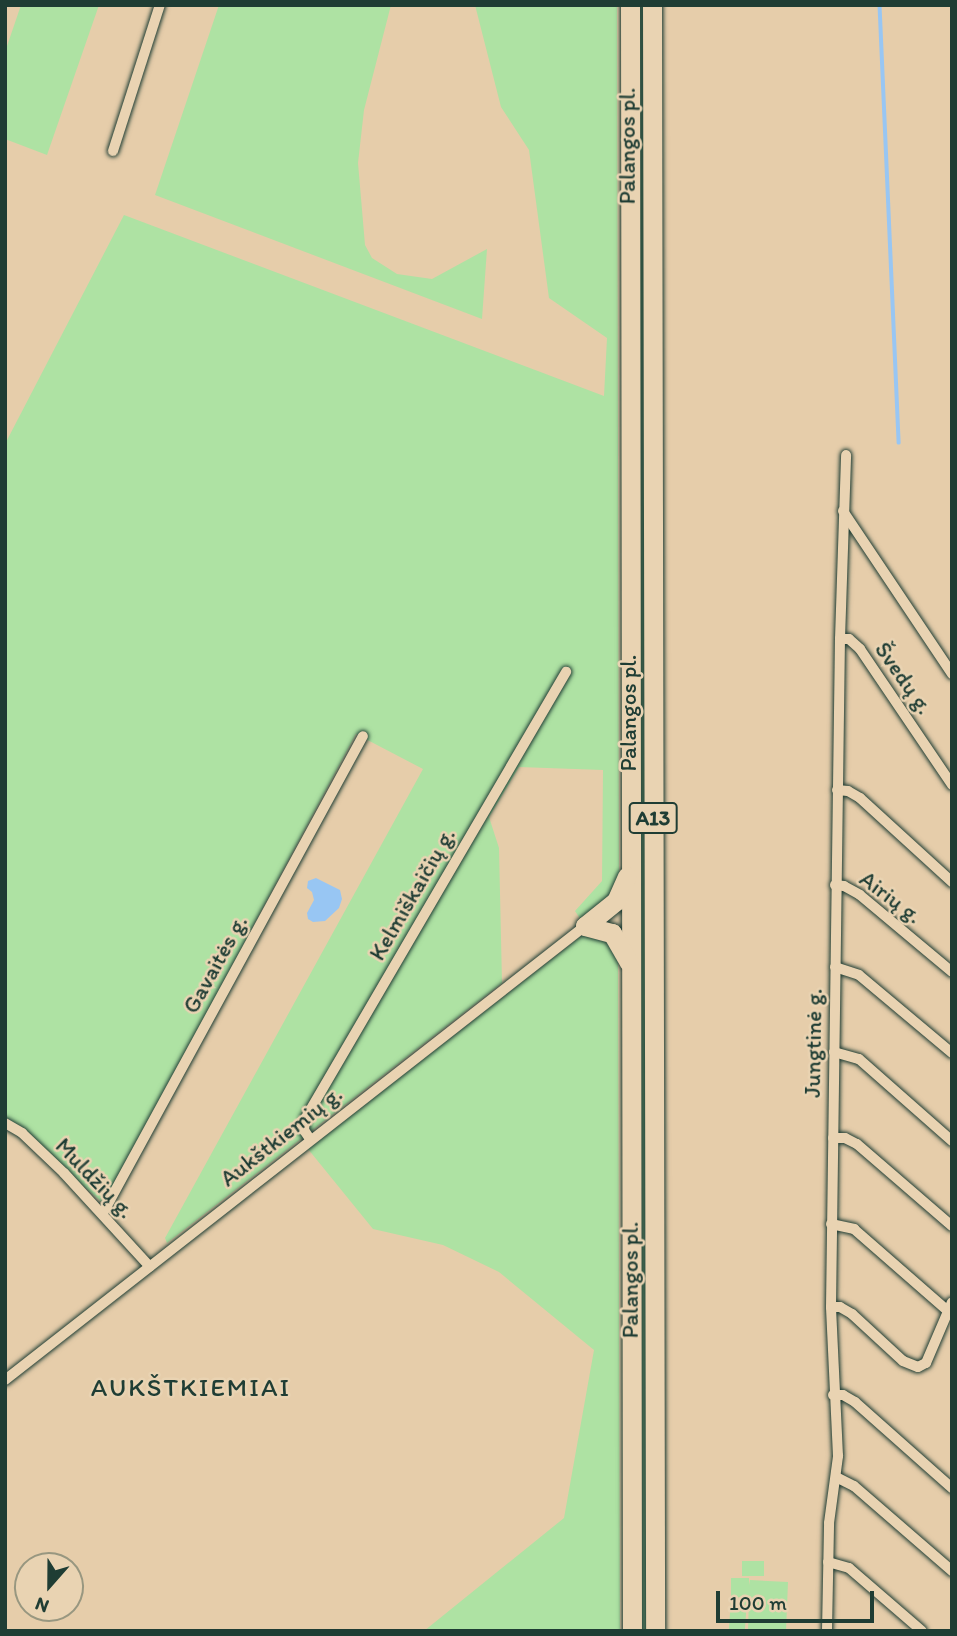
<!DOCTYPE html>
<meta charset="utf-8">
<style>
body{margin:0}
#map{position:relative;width:957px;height:1636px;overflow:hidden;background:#e6cdaa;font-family:Itim,sans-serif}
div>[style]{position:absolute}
.green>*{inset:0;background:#aee2a3;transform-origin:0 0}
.water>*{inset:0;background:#98c6f3}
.stream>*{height:3.5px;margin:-1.75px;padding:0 1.75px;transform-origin:1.75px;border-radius:1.75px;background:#98c6f3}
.roads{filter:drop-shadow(0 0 2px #1f3d34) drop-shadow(0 0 2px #1f3d34)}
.street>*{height:10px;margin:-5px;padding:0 5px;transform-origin:5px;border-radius:5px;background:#e9d3b2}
.highway>*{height:19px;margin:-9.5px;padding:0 9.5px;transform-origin:9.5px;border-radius:9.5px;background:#e9d3b2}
span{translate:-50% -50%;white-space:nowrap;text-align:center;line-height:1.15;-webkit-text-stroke:5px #e9d3b2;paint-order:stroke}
.shield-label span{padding:2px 5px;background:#e9d3b2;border:2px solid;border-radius:5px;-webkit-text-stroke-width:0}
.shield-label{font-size:21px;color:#1f3d34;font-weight:700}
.street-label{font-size:23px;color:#1f3d34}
.quarter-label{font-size:26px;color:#1f3d34;letter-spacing:2px}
.frame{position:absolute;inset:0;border:7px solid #1f3d34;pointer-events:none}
.north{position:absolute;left:14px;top:1552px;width:70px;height:70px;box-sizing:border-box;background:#e9d3b2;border:2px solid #989780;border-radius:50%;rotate:201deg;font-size:19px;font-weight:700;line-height:28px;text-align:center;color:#1f3d34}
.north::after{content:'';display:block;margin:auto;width:24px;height:32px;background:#1f3d34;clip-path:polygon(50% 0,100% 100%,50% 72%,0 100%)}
.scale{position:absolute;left:716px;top:1591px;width:158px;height:32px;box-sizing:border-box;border:4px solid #1f3d34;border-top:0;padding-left:9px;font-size:21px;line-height:24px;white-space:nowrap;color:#1f3d34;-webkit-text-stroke:5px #e9d3b2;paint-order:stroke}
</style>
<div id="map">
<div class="green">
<div style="clip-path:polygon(21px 5px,99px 5px,47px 155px,5px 139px,5px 52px)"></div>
<div style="clip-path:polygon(219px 5px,391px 5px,364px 110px,358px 163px,365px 245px,372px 258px,397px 274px,432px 279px,487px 249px,482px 319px,155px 195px)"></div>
<div style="clip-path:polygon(475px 5px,617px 5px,619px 880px,616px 892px,581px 920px,575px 911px,602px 881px,603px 770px,519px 767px,489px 817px,499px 848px,502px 983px,167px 1243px,165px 1238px,423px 769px,356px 734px,104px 1204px,5px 1118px,5px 444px,124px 215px,604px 396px,607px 338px,549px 298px,529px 150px,501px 107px)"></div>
<div style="clip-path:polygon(637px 5px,644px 5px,648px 1631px,639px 1631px)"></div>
<div style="clip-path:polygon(585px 933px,602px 934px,618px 959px,620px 1631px,424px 1631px,564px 1518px,594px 1350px,499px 1272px,443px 1245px,373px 1229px,308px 1149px)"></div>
<div style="left:742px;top:1561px;width:22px;height:15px"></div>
<div style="clip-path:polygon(731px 1578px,749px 1578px,749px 1585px,750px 1580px,788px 1582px,786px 1631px,748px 1631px,749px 1598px,731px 1597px)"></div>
<div style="left:731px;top:1599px;width:16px;height:32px;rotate:4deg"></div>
</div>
<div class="water">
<div style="clip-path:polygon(316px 878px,340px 890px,342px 899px,339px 908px,325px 921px,313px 922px,308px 919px,307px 913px,314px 900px,312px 892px,307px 888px,308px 881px)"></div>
</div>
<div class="stream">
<div style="left:880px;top:5px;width:438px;rotate:87.5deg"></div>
</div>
<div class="roads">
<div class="street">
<div style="left:113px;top:151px;width:153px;rotate:-72.2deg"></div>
<div style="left:843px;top:511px;width:196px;rotate:56.2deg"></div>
<div style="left:840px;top:639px;width:9px"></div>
<div style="left:849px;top:639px;width:15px;rotate:42deg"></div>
<div style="left:860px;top:649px;width:164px;rotate:55.9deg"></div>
<div style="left:837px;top:790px;width:11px;rotate:5deg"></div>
<div style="left:848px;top:791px;width:14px;rotate:30deg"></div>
<div style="left:860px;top:798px;width:125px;rotate:42.4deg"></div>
<div style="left:835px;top:885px;width:9px;rotate:6deg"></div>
<div style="left:844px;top:886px;width:18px;rotate:29deg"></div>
<div style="left:860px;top:895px;width:120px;rotate:39.9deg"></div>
<div style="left:835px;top:967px;width:25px;rotate:18deg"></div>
<div style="left:859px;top:975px;width:121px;rotate:40deg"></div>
<div style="left:834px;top:1052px;width:26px;rotate:16deg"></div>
<div style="left:859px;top:1059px;width:124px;rotate:41.4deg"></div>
<div style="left:5px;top:1123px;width:20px;rotate:30deg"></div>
<div style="left:22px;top:1133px;width:58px;rotate:43.6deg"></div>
<div style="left:64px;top:1173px;width:127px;rotate:47.5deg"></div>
<div style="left:833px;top:1138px;width:12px"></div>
<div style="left:845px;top:1138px;width:13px;rotate:27deg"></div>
<div style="left:857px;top:1144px;width:125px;rotate:40.8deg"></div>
<div style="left:310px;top:1139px;width:11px;rotate:-124deg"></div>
<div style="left:304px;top:1130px;width:11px;rotate:-85deg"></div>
<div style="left:305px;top:1119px;width:518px;rotate:-59.72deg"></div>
<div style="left:103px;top:1213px;width:543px;rotate:-61.41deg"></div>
<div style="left:831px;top:1224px;width:24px;rotate:12deg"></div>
<div style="left:854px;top:1229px;width:125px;rotate:41.1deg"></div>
<div style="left:831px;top:1307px;width:9px"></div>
<div style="left:840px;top:1307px;width:14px;rotate:30deg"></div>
<div style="left:852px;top:1314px;width:69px;rotate:42.7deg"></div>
<div style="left:903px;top:1361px;width:16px;rotate:22deg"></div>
<div style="left:918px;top:1367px;width:9px;rotate:-27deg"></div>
<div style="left:926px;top:1363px;width:66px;rotate:-66.9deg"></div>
<div style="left:5px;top:1380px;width:737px;rotate:-38.05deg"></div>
<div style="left:833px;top:1395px;width:10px"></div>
<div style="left:843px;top:1395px;width:14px;rotate:30deg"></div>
<div style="left:855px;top:1402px;width:130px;rotate:41.6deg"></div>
<div style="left:836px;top:1477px;width:20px;rotate:27deg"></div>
<div style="left:854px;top:1486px;width:130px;rotate:40.9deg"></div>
<div style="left:828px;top:1562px;width:22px;rotate:16deg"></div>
<div style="left:849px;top:1568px;width:96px;rotate:40.8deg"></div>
<div style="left:827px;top:1631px;width:108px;rotate:-88.9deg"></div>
<div style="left:829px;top:1523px;width:68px;rotate:-82.3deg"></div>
<div style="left:838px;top:1456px;width:149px;rotate:-92.7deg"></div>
<div style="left:831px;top:1307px;width:668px;rotate:-89.23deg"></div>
<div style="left:840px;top:639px;width:184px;rotate:-88.1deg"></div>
</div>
<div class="highway">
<div style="left:630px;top:5px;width:1626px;rotate:89.93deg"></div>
<div style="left:652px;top:5px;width:1626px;rotate:89.89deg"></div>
<div style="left:585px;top:926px;width:40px;rotate:-39deg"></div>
<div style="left:616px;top:901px;width:27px;rotate:-66deg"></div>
<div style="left:585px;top:926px;width:28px;rotate:15deg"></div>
<div style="left:612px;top:933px;width:34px;rotate:60deg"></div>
</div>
</div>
<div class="shield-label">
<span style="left:653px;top:818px">A13</span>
</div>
<div class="street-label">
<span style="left:627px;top:146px;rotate:-90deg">Palangos pl.</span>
<span style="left:904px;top:678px;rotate:55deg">Švedų g.</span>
<span style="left:628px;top:713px;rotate:-90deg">Palangos pl.</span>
<span style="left:412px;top:894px;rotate:-60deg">Kelmiškaičių g.</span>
<span style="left:891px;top:897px;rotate:37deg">Airių g.</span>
<span style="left:215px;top:964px;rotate:-61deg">Gavaitės g.</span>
<span style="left:813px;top:1043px;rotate:-89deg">Jungtinė g.</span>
<span style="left:281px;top:1136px;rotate:-38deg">Aukštkiemių g.</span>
<span style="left:95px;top:1178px;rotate:46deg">Muldžių g.</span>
<span style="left:630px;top:1280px;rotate:-90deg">Palangos pl.</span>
</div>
<div class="quarter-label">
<span style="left:191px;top:1388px">AUKŠTKIEMIAI</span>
</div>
<div class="frame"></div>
<div class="north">N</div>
<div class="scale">100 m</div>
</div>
